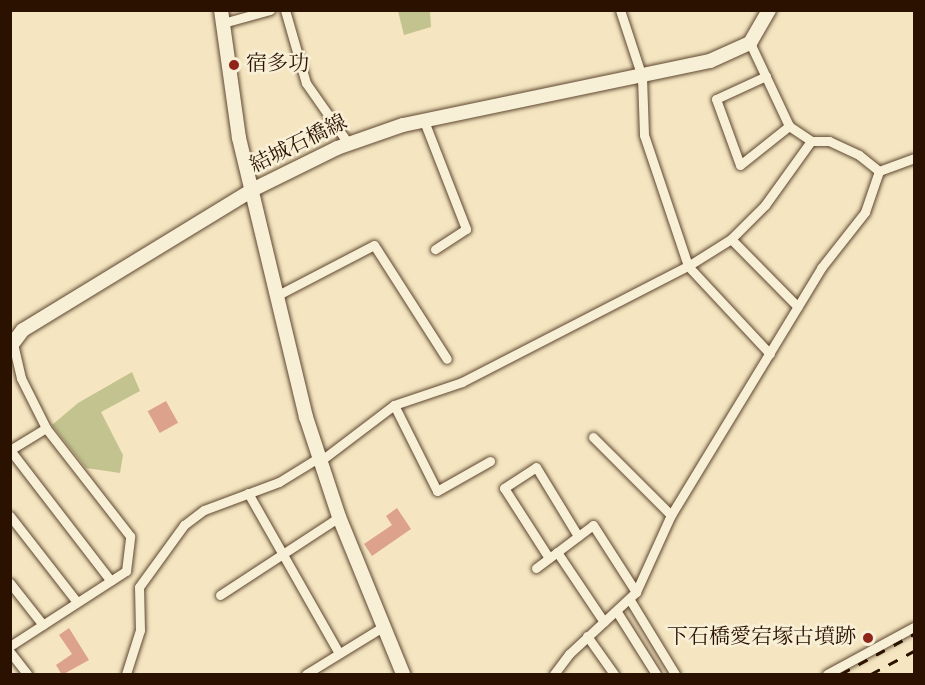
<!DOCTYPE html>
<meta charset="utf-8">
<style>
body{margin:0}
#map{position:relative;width:925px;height:685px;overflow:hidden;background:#f5e6c1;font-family:Vollkorn,"Noto Serif JP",serif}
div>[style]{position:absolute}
.green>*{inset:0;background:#c2c38e}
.building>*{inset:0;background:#dda28b;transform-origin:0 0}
.roads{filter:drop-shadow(0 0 2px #5e4730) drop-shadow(0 0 2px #5e4730)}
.street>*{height:9px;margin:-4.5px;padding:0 4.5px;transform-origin:4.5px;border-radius:4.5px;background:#f8efd7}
.secondary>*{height:14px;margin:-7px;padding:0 7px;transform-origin:7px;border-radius:7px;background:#f8efd7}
.rail>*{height:3px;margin-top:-1.5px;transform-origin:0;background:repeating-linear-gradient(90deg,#2b1200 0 10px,transparent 0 20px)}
.dots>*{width:16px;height:16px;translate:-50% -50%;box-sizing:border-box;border:3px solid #f8efd7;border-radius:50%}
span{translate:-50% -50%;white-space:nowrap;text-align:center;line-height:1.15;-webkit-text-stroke:5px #f8efd7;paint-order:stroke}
.poi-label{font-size:21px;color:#2b1200}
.left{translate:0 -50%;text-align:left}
.right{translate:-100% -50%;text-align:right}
.street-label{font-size:21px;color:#2b1200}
.frame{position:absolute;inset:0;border:12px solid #2b1200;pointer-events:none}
</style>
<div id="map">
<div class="green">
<div style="clip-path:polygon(398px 11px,430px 11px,431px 27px,404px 35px)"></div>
<div style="clip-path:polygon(132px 372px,140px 391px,101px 412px,123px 455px,120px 473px,86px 468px,52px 425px,78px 403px)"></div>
</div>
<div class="building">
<div style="left:166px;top:401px;width:25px;height:21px;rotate:61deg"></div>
<div style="clip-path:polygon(397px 508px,411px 529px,372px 556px,364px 544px,392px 525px,386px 516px)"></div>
<div style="clip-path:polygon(69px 628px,89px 660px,62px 675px,56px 665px,72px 654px,59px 635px)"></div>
</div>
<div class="roads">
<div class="street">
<div style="left:285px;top:10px;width:76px;rotate:74deg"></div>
<div style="left:306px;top:83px;width:73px;rotate:55deg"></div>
<div style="left:620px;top:10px;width:71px;rotate:71.8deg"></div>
<div style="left:642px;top:77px;width:58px;rotate:88deg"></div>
<div style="left:644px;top:135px;width:138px;rotate:71.4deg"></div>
<div style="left:688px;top:266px;width:120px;rotate:47deg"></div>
<div style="left:223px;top:23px;width:49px;rotate:-15.5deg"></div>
<div style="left:750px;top:43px;width:92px;rotate:64.8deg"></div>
<div style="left:789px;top:126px;width:27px;rotate:34deg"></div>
<div style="left:811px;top:141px;width:18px"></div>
<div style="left:829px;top:141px;width:33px;rotate:25deg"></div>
<div style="left:859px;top:155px;width:26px;rotate:39deg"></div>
<div style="left:766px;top:76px;width:55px;rotate:155.3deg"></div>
<div style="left:716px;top:99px;width:70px;rotate:70deg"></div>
<div style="left:740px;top:165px;width:63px;rotate:-38.5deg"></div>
<div style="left:424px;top:121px;width:116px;rotate:68.7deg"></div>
<div style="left:466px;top:229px;width:37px;rotate:147deg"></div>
<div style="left:879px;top:171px;width:37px;rotate:-20deg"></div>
<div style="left:731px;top:239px;width:95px;rotate:45.4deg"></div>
<div style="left:276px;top:296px;width:110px;rotate:-27.5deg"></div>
<div style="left:374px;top:245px;width:135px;rotate:57.4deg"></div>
<div style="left:394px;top:405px;width:96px;rotate:63.4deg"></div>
<div style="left:437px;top:491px;width:61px;rotate:-29.5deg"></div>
<div style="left:46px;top:428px;width:42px;rotate:148.6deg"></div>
<div style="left:10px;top:450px;width:165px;rotate:52.4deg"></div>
<div style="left:593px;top:437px;width:110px;rotate:45deg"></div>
<div style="left:319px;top:462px;width:94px;rotate:-37.2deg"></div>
<div style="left:394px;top:405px;width:72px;rotate:-18.7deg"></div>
<div style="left:462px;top:382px;width:254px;rotate:-27.2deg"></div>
<div style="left:688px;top:266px;width:51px;rotate:-32.1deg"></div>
<div style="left:731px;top:239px;width:48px;rotate:-45deg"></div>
<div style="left:765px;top:205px;width:79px;rotate:-54.3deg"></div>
<div style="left:248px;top:493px;width:184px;rotate:60.4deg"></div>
<div style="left:10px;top:516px;width:109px;rotate:52.1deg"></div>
<div style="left:557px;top:552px;width:84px;rotate:56.1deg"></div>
<div style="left:549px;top:558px;width:83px;rotate:-122.7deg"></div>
<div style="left:504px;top:488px;width:38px;rotate:-33deg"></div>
<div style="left:536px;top:467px;width:81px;rotate:58.7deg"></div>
<div style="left:536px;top:568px;width:71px;rotate:-37deg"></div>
<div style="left:593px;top:525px;width:80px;rotate:57.3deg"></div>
<div style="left:10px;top:583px;width:53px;rotate:51.8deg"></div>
<div style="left:220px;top:595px;width:142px;rotate:-33.2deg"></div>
<div style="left:630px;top:600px;width:87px;rotate:58.7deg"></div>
<div style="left:617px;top:612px;width:73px;rotate:57.8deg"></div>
<div style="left:587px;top:636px;width:47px;rotate:54.6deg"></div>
<div style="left:10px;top:646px;width:138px;rotate:-32.9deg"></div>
<div style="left:126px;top:571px;width:35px;rotate:-83deg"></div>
<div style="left:130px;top:536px;width:137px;rotate:-127.9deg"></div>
<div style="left:46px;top:428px;width:56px;rotate:-116.6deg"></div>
<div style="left:21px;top:378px;width:35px;rotate:-103deg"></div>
<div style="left:10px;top:652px;width:28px;rotate:52deg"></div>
<div style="left:126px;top:674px;width:46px;rotate:-72.3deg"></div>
<div style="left:140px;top:630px;width:43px;rotate:-91.3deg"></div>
<div style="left:139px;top:587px;width:77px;rotate:-54deg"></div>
<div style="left:184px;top:525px;width:25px;rotate:-37deg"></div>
<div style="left:204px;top:510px;width:80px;rotate:-20.5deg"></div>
<div style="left:279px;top:482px;width:46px;rotate:-31.6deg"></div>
<div style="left:306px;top:674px;width:92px;rotate:-31.6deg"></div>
<div style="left:554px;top:674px;width:25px;rotate:-53deg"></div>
<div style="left:569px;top:654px;width:91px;rotate:-42.8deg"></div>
<div style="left:636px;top:592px;width:85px;rotate:-65.6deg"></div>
<div style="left:671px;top:515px;width:289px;rotate:-58.7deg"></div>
<div style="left:821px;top:268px;width:71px;rotate:-51.8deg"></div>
<div style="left:865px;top:212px;width:43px;rotate:-71.1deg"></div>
<div style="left:827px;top:674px;width:99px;rotate:-28.4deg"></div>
</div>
<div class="secondary">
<div style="left:221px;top:10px;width:129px;rotate:82deg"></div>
<div style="left:239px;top:138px;width:287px;rotate:76.5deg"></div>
<div style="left:306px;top:417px;width:105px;rotate:71.7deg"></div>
<div style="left:339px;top:517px;width:170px;rotate:67.8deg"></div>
<div style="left:10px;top:347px;width:21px;rotate:-53deg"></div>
<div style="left:23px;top:330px;width:268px;rotate:-31.4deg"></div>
<div style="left:252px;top:190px;width:95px;rotate:-26.3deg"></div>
<div style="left:337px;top:148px;width:70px;rotate:-19.2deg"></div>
<div style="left:403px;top:125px;width:314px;rotate:-11.8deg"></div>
<div style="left:710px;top:61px;width:44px;rotate:-24.2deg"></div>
<div style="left:750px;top:43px;width:38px;rotate:-60deg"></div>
</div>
</div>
<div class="rail">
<div style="left:841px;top:674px;width:83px;rotate:-28.7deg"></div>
<div style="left:871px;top:674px;width:49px;rotate:-28.1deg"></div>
</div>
<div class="dots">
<div style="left:234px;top:65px;background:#8f2418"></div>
<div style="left:868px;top:638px;background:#8f2418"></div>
</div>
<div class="poi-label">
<span class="left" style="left:246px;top:65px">宿多功</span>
<span class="right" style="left:856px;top:638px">下石橋愛宕塚古墳跡</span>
</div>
<div class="street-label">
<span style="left:299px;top:145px;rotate:-26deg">結城石橋線</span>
</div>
<div class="frame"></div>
</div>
